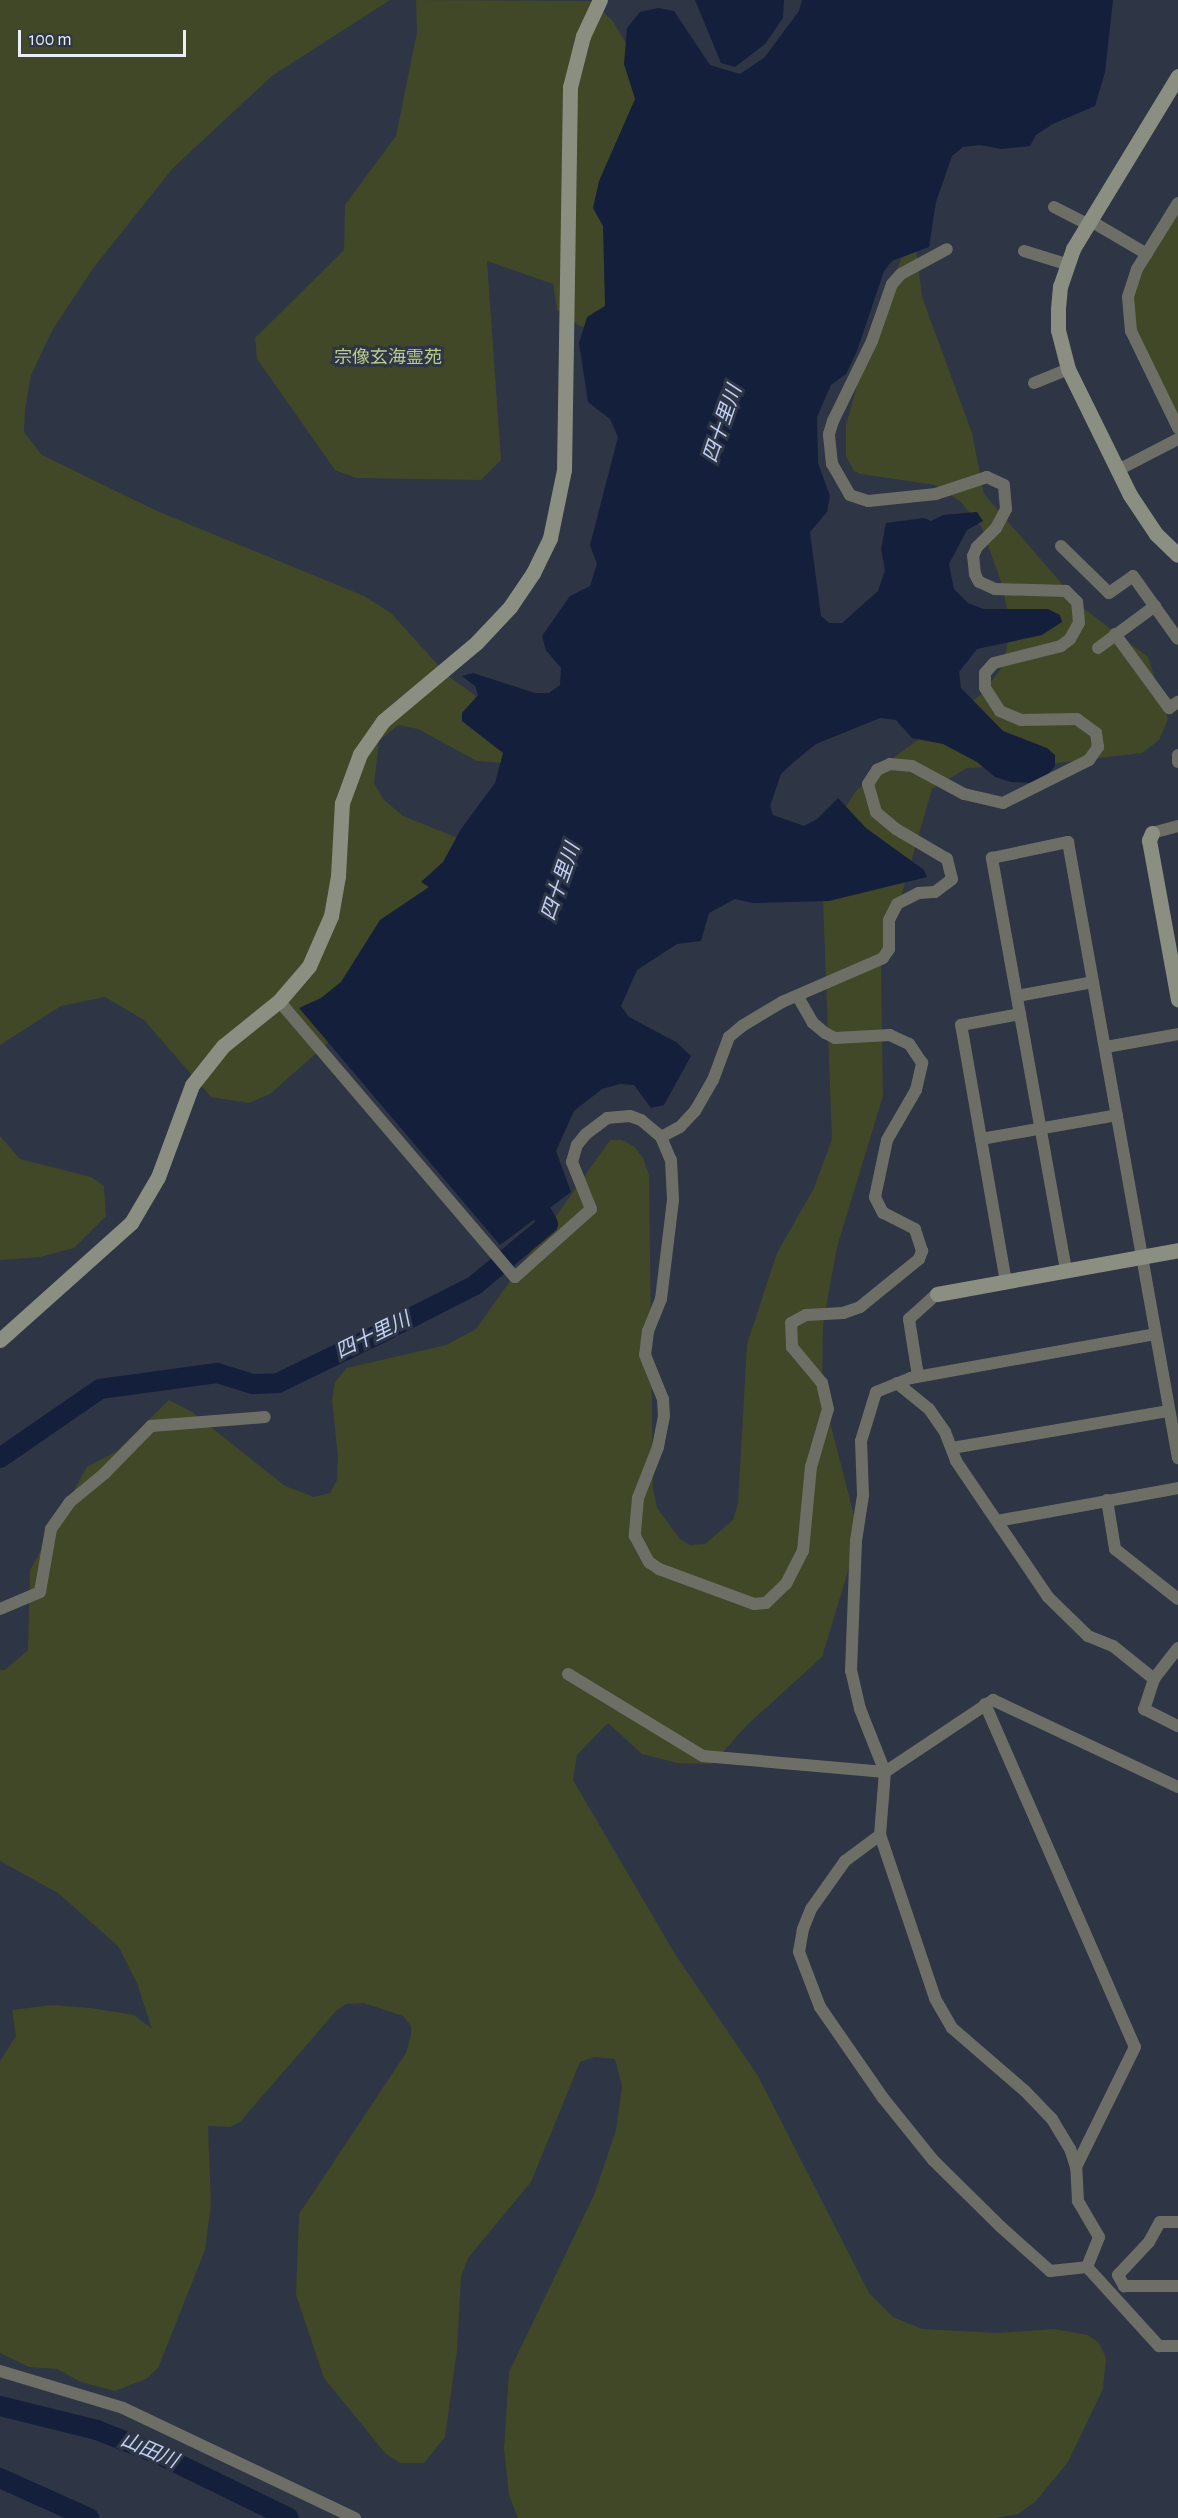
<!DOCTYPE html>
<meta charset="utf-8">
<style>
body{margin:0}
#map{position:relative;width:1178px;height:2518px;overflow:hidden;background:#2e3544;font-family:"Alegreya Sans","Noto Sans JP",sans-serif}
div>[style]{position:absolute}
.green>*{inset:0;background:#404827}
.water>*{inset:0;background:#141f3c}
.river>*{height:20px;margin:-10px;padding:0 10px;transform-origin:10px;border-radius:10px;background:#141f3c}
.street>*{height:12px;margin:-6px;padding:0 6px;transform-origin:6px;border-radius:6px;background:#6d6f67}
.secondary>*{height:15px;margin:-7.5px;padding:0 7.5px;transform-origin:7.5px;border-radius:7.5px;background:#8b8f82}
span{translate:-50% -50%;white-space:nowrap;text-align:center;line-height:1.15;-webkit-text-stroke:6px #2e3544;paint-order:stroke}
.park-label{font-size:18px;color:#bbcc8b}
.water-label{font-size:20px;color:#c1d0f4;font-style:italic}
.scale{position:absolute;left:18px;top:30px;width:168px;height:27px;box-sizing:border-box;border:3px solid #e9eef8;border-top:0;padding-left:8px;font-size:18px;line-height:21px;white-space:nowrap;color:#e9eef8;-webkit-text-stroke:4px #2e3544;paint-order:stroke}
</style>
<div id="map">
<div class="green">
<div style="clip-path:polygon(0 0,390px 0,272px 76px,173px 168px,94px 267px,53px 329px,31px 375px,25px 409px,24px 432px,42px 455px,157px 511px,364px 596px,391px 613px,447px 675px,509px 720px,503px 763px,477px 761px,418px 729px,398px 725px,379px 741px,374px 783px,383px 799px,403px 816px,515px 861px,347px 1026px,270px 1094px,249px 1103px,211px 1097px,144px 1020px,105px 997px,61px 1006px,0 1045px)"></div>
<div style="clip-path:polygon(416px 0,591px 1px,612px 20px,634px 56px,739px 160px,590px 328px,580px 326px,557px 310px,553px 284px,487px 261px,501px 460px,481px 480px,356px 478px,335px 470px,257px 359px,255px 338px,344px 250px,345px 205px,396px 136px,417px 32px)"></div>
<div style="clip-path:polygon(1178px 212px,1178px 418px,1136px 332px,1133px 297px,1139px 278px)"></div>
<div style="clip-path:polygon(913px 225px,922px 297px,972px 433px,984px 494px,1083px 608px,1148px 657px,1168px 719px,1159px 740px,1142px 753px,1041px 765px,967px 768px,932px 789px,881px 967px,883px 1096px,837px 1247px,823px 1325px,822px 1391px,859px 1535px,822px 1657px,747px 1725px,712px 1764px,677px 1763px,642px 1754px,608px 1723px,577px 1755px,573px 1780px,675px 1954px,758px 2076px,869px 2293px,893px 2317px,922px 2329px,998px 2333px,1054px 2329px,1088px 2335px,1099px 2343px,1106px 2358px,1103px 2389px,1068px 2462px,1035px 2502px,1018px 2514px,995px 2518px,518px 2518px,509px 2495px,504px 2449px,509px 2372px,594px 2195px,616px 2130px,622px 2086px,615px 2059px,594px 2057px,580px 2062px,531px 2182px,468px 2258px,461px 2277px,457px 2350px,445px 2437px,424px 2463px,400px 2463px,385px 2453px,324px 2378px,296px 2295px,299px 2214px,406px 2053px,411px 2035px,411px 2026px,403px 2016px,364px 2003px,346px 2004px,336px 2011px,240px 2122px,230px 2127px,208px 2126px,211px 2204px,205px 2250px,158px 2368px,146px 2379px,115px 2391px,81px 2382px,57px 2369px,29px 2367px,0 2353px,0 2061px,16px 2036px,12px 2010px,52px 2005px,91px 2008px,134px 2015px,152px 2029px,137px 1983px,118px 1946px,58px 1893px,0 1861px,0 1670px,5px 1670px,28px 1650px,30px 1570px,87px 1467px,117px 1451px,169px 1400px,192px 1412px,285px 1486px,314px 1497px,330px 1493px,337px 1480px,338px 1457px,332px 1400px,335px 1382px,347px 1368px,446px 1345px,476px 1329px,610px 1140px,622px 1140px,634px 1146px,643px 1158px,649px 1175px,653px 1489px,657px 1508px,680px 1539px,690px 1545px,705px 1544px,733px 1520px,738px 1504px,747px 1344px,777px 1253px,814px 1188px,832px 1139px,823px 900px,831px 830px,856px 791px,897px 755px,983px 693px,1002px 667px,1007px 647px,1008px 612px,1001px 582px,982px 528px,961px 502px,935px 485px,861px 474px,854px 471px,846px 456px,846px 425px,861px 371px)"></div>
<div style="clip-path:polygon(0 1136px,20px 1159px,91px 1177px,104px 1186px,106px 1216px,74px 1248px,40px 1257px,0 1260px)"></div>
</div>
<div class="water">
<div style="clip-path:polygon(695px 0,784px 0,783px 18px,765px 44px,735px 67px,721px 63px)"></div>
<div style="clip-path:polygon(802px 0,1113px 0,1105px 72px,1095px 106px,1053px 124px,1036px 135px,1030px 146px,1001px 149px,980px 145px,963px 147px,952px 156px,936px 202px,929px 247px,892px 261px,884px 271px,857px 351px,846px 374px,831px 385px,817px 417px,818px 463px,830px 496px,827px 512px,810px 532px,821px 616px,829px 623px,842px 623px,878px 591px,885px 570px,881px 549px,886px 523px,924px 518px,931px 521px,943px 515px,977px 512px,983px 521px,967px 530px,949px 564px,954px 589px,968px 603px,984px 609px,1048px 609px,1060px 615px,1062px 622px,1042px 635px,977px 649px,959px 672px,961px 688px,1003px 731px,1047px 748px,1055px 755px,1055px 766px,1040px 783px,1011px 782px,995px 777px,977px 762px,943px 744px,912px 738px,896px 720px,880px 718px,816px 744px,795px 761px,781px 774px,770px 806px,773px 815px,804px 826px,817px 819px,838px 798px,866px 828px,924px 870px,927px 877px,829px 901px,753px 903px,735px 899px,709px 913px,701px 941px,677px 944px,637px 970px,621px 1006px,629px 1017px,676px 1042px,691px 1056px,664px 1105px,651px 1108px,634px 1085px,620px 1084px,602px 1089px,574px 1111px,556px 1151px,571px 1192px,500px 1245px,299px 1008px,321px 998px,341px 982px,380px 920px,429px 887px,421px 882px,443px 862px,461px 829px,495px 783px,503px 753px,462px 721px,462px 713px,478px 695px,475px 686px,462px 676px,473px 673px,535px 693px,549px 693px,560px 685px,561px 668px,546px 650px,542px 636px,570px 596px,590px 586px,597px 564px,590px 545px,618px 437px,610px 419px,588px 402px,579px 343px,587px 317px,605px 306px,603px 226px,593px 208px,599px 181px,635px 99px,624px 64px,627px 28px,640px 12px,658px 8px,674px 11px,710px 65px,740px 74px,764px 58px,799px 11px)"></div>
</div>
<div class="river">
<div style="left:0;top:1458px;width:121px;rotate:-34.6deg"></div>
<div style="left:100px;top:1389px;width:118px;rotate:-7.8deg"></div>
<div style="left:217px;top:1373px;width:38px;rotate:17deg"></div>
<div style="left:253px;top:1384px;width:25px;rotate:-2deg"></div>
<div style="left:278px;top:1383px;width:110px;rotate:-25.9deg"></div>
<div style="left:377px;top:1335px;width:110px;rotate:-27deg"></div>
<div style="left:475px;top:1285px;width:95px;rotate:-39.9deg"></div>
<div style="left:548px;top:1224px;width:38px;rotate:-119deg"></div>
<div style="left:0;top:2406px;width:100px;rotate:13.9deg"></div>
<div style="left:97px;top:2430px;width:70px;rotate:21.8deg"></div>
<div style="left:162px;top:2456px;width:141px;rotate:26deg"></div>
<div style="left:0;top:2478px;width:98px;rotate:24.2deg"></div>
</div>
<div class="street">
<div style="left:1178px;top:203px;width:78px;rotate:121.8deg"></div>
<div style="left:1137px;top:269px;width:29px;rotate:108deg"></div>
<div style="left:1128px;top:297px;width:34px;rotate:85deg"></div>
<div style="left:1131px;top:331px;width:108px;rotate:64.1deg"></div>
<div style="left:1054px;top:207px;width:37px;rotate:27deg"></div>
<div style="left:1089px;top:220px;width:67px;rotate:30.4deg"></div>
<div style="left:1024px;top:251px;width:44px;rotate:17.2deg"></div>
<div style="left:1034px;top:383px;width:37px;rotate:-22deg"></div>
<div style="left:1118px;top:470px;width:68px;rotate:-27.3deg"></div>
<div style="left:1061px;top:546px;width:67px;rotate:44.4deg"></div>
<div style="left:1109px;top:593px;width:29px;rotate:-35deg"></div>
<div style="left:1133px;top:576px;width:77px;rotate:54.5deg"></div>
<div style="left:1115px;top:634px;width:92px;rotate:53.9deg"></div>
<div style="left:1169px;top:708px;width:11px;rotate:-34deg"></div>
<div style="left:1098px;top:648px;width:71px;rotate:-36.4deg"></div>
<div style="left:1178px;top:755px;width:7px;rotate:90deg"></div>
<div style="left:1152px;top:833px;width:27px;rotate:-15deg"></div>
<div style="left:1017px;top:996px;width:77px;rotate:-10.4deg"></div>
<div style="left:279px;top:1001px;width:363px;rotate:49.5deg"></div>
<div style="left:515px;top:1277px;width:102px;rotate:-41.8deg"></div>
<div style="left:591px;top:1209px;width:51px;rotate:-112deg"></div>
<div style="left:572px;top:1162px;width:18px;rotate:-74deg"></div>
<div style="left:577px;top:1145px;width:14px;rotate:-51deg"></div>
<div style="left:586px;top:1134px;width:26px;rotate:-37deg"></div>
<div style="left:607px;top:1118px;width:23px;rotate:-5deg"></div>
<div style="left:630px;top:1116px;width:12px;rotate:20deg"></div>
<div style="left:641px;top:1120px;width:26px;rotate:40deg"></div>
<div style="left:661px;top:1137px;width:25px;rotate:67deg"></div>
<div style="left:671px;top:1160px;width:40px;rotate:87.1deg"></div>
<div style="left:673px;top:1200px;width:100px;rotate:96.9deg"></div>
<div style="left:661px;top:1299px;width:35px;rotate:112deg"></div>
<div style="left:648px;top:1331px;width:24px;rotate:97deg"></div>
<div style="left:645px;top:1355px;width:48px;rotate:67.8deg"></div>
<div style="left:663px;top:1399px;width:17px;rotate:87deg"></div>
<div style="left:664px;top:1416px;width:32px;rotate:101deg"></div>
<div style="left:658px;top:1447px;width:55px;rotate:111.4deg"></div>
<div style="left:638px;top:1498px;width:38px;rotate:95deg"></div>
<div style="left:635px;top:1536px;width:30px;rotate:62deg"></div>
<div style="left:649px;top:1562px;width:12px;rotate:35deg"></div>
<div style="left:659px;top:1569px;width:101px;rotate:20.2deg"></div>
<div style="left:754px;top:1604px;width:12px;rotate:-5deg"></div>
<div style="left:766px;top:1603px;width:28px;rotate:-44deg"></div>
<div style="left:786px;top:1584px;width:37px;rotate:-63deg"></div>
<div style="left:803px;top:1551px;width:84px;rotate:-84.6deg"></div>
<div style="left:811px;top:1467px;width:60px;rotate:-73.7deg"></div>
<div style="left:828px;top:1409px;width:27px;rotate:-103deg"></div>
<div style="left:822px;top:1383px;width:47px;rotate:-129.8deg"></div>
<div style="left:792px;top:1347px;width:24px;rotate:-92deg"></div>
<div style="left:791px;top:1323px;width:17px;rotate:-28deg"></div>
<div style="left:806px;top:1315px;width:37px;rotate:-3deg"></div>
<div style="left:843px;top:1313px;width:18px;rotate:-19deg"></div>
<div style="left:860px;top:1307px;width:76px;rotate:-39.1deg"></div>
<div style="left:919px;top:1259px;width:9px;rotate:-69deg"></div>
<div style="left:922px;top:1251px;width:23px;rotate:-108deg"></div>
<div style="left:915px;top:1229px;width:36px;rotate:-153deg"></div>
<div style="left:883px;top:1213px;width:18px;rotate:-117deg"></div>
<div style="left:875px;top:1197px;width:58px;rotate:-78.1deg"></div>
<div style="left:887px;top:1140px;width:58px;rotate:-59.9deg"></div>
<div style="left:916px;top:1090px;width:28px;rotate:-77deg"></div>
<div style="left:922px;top:1063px;width:23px;rotate:-124deg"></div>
<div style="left:909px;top:1044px;width:21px;rotate:-155deg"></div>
<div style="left:890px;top:1035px;width:55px;rotate:176.9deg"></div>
<div style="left:835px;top:1038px;width:11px;rotate:-153deg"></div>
<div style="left:825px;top:1033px;width:16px;rotate:-140deg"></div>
<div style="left:813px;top:1023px;width:30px;rotate:-120deg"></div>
<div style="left:1106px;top:1047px;width:73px;rotate:-10.2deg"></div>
<div style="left:661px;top:1137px;width:21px;rotate:-28deg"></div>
<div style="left:680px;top:1127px;width:22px;rotate:-47deg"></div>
<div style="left:695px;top:1111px;width:36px;rotate:-60deg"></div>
<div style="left:713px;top:1080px;width:46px;rotate:-69.6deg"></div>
<div style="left:729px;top:1037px;width:17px;rotate:-40deg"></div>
<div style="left:742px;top:1026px;width:47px;rotate:-31deg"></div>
<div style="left:782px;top:1002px;width:110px;rotate:-23.5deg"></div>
<div style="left:883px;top:958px;width:11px;rotate:-56deg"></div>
<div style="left:889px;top:949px;width:29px;rotate:-90deg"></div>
<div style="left:889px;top:920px;width:18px;rotate:-63deg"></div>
<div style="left:897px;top:904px;width:25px;rotate:-27deg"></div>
<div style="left:919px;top:893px;width:16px;rotate:-4deg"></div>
<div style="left:935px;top:892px;width:21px;rotate:-37deg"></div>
<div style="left:952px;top:879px;width:21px;rotate:-104deg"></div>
<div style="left:947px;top:859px;width:59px;rotate:-149.5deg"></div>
<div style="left:896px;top:829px;width:26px;rotate:-140deg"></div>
<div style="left:876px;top:812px;width:29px;rotate:-106deg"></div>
<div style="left:868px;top:784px;width:17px;rotate:-57deg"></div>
<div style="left:877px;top:770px;width:14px;rotate:-25deg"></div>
<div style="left:890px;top:764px;width:22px;rotate:5deg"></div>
<div style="left:912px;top:766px;width:59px;rotate:28.3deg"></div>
<div style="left:964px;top:794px;width:40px;rotate:13deg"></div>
<div style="left:1003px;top:803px;width:96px;rotate:-26.6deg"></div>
<div style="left:1089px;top:760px;width:16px;rotate:-55deg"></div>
<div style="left:1098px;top:747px;width:14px;rotate:-98deg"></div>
<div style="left:1096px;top:733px;width:24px;rotate:-144deg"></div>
<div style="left:1077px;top:719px;width:56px;rotate:179deg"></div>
<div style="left:1021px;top:720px;width:23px;rotate:-157deg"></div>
<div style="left:1000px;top:711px;width:27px;rotate:-123deg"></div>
<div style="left:985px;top:688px;width:15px;rotate:-90deg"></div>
<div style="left:985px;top:673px;width:13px;rotate:-48deg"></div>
<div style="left:994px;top:663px;width:69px;rotate:-14.2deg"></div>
<div style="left:1061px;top:646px;width:11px;rotate:-38deg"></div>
<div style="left:1070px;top:639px;width:18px;rotate:-61deg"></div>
<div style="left:1079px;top:623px;width:21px;rotate:-95deg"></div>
<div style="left:1077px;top:602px;width:16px;rotate:-135deg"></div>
<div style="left:1066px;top:591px;width:71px;rotate:-178.4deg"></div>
<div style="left:995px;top:589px;width:17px;rotate:-156deg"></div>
<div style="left:979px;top:582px;width:9px;rotate:-117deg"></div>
<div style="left:975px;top:574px;width:18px;rotate:-96deg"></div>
<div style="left:973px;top:556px;width:10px;rotate:-66deg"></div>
<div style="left:977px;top:547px;width:27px;rotate:-45deg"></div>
<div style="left:996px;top:528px;width:21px;rotate:-62deg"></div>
<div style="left:1006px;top:509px;width:24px;rotate:-95deg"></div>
<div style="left:1004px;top:485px;width:19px;rotate:-155deg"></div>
<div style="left:987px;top:477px;width:54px;rotate:161.6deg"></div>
<div style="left:936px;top:494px;width:68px;rotate:174.1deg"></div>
<div style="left:868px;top:501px;width:19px;rotate:-162deg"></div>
<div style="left:850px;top:495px;width:36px;rotate:-120deg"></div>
<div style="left:832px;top:464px;width:30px;rotate:-96deg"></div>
<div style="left:829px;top:434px;width:14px;rotate:-73deg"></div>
<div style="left:833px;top:421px;width:89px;rotate:-64deg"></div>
<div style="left:872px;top:341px;width:60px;rotate:-70.7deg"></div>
<div style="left:892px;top:284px;width:13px;rotate:-48deg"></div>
<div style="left:901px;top:274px;width:52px;rotate:-28.5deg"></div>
<div style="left:981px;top:1139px;width:138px;rotate:-10deg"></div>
<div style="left:1066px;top:1270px;width:419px;rotate:-100.2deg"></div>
<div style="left:992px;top:858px;width:78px;rotate:-11.9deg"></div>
<div style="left:1068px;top:842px;width:626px;rotate:79.88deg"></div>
<div style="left:1006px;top:1282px;width:261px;rotate:-99.9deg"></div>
<div style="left:961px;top:1025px;width:60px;rotate:-10.6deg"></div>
<div style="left:918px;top:1376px;width:58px;rotate:-99deg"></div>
<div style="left:909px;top:1319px;width:38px;rotate:-42deg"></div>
<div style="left:897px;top:1383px;width:41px;rotate:39.1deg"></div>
<div style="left:929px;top:1409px;width:28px;rotate:55deg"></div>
<div style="left:945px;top:1432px;width:31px;rotate:69deg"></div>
<div style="left:956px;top:1461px;width:164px;rotate:55.9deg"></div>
<div style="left:1048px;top:1597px;width:56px;rotate:44.3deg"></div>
<div style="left:1088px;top:1636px;width:27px;rotate:22deg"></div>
<div style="left:1113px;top:1646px;width:53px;rotate:38.8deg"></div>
<div style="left:952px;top:1448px;width:220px;rotate:-9.7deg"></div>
<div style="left:1107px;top:1500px;width:50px;rotate:80.7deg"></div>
<div style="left:1115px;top:1549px;width:80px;rotate:38.4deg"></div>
<div style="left:997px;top:1521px;width:184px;rotate:-10.3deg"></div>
<div style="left:0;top:1609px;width:43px;rotate:-23deg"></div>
<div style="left:40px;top:1592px;width:64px;rotate:-80.1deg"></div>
<div style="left:51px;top:1529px;width:33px;rotate:-55deg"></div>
<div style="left:70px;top:1502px;width:45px;rotate:-39.6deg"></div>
<div style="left:105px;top:1473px;width:66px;rotate:-45.6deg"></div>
<div style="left:151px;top:1426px;width:114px;rotate:-4.5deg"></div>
<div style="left:1178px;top:1648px;width:39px;rotate:128deg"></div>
<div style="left:1154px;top:1679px;width:32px;rotate:108deg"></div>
<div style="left:1144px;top:1709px;width:38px;rotate:27deg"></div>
<div style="left:568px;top:1674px;width:158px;rotate:31.3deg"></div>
<div style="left:703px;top:1756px;width:183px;rotate:5deg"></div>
<div style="left:885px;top:1772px;width:130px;rotate:-33.7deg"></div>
<div style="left:993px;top:1700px;width:204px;rotate:25.2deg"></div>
<div style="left:985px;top:1704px;width:374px;rotate:66.4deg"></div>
<div style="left:1135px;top:2047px;width:134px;rotate:116.2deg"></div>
<div style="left:880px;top:1835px;width:44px;rotate:143.4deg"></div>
<div style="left:845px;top:1861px;width:59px;rotate:125.3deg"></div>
<div style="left:811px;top:1909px;width:22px;rotate:112deg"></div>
<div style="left:803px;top:1929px;width:23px;rotate:100deg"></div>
<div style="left:799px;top:1952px;width:59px;rotate:69.1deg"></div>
<div style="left:820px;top:2007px;width:111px;rotate:55.3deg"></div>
<div style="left:883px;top:2098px;width:80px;rotate:51.1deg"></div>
<div style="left:933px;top:2160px;width:95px;rotate:44.6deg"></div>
<div style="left:1001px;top:2227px;width:66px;rotate:41.9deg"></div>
<div style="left:1050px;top:2271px;width:37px;rotate:-6deg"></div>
<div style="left:1178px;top:2222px;width:18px;rotate:180deg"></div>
<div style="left:1160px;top:2222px;width:23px;rotate:119deg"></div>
<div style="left:1149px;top:2242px;width:45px;rotate:133.2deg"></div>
<div style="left:1118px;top:2275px;width:13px;rotate:61deg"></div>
<div style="left:1124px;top:2286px;width:54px"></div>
<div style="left:1087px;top:2267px;width:32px;rotate:-68deg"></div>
<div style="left:1099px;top:2237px;width:42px;rotate:-120.3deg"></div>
<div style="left:1078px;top:2201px;width:34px;rotate:-93deg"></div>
<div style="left:1076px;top:2167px;width:19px;rotate:-108deg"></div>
<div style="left:1070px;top:2149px;width:35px;rotate:-121deg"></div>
<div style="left:1052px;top:2119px;width:39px;rotate:-134deg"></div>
<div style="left:1025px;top:2091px;width:96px;rotate:-139.2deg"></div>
<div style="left:952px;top:2028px;width:34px;rotate:-120deg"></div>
<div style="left:935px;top:1998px;width:172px;rotate:-108.6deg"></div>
<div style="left:880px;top:1835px;width:63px;rotate:-85.5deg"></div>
<div style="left:885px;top:1772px;width:68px;rotate:-111.6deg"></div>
<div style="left:860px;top:1709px;width:39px;rotate:-103deg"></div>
<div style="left:851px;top:1671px;width:130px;rotate:-87.8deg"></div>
<div style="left:856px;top:1541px;width:47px;rotate:-81.3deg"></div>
<div style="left:863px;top:1495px;width:54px;rotate:-92.1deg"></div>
<div style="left:861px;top:1441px;width:51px;rotate:-73deg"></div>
<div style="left:876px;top:1392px;width:38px;rotate:-22deg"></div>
<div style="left:911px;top:1378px;width:248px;rotate:-10.2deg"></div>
<div style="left:1087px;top:2267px;width:107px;rotate:47.7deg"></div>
<div style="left:1159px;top:2346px;width:19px"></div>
<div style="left:0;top:2371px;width:128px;rotate:16.7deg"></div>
<div style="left:123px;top:2408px;width:257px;rotate:25.4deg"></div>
</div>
<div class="secondary">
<div style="left:1178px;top:76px;width:202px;rotate:121.3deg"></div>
<div style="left:1073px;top:249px;width:39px;rotate:109deg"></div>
<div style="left:1060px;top:286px;width:24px;rotate:95deg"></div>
<div style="left:1058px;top:310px;width:20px;rotate:90deg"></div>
<div style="left:1058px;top:330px;width:40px;rotate:75.6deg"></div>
<div style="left:1068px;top:369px;width:140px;rotate:63.8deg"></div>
<div style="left:1130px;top:495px;width:47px;rotate:56.3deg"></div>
<div style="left:1156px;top:534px;width:30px;rotate:44deg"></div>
<div style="left:1152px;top:833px;width:8px;rotate:113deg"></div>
<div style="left:1149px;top:840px;width:162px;rotate:79.7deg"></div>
<div style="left:937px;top:1294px;width:245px;rotate:-10.3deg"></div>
<div style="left:0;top:1340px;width:176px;rotate:-41.8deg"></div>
<div style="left:131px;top:1223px;width:53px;rotate:-59.6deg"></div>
<div style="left:158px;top:1177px;width:98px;rotate:-69.7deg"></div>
<div style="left:192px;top:1085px;width:50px;rotate:-51.5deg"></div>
<div style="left:223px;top:1046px;width:72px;rotate:-38.8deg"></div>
<div style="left:279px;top:1001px;width:46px;rotate:-49.4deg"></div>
<div style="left:309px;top:966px;width:55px;rotate:-66.3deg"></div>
<div style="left:331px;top:916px;width:41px;rotate:-80.1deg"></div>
<div style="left:338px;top:876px;width:73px;rotate:-86.9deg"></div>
<div style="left:342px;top:803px;width:52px;rotate:-69.8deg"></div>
<div style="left:360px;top:754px;width:40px;rotate:-55.1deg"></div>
<div style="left:383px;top:721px;width:123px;rotate:-40deg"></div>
<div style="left:477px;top:642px;width:48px;rotate:-46.7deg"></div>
<div style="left:510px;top:607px;width:41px;rotate:-55.9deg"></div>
<div style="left:533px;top:573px;width:39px;rotate:-64deg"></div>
<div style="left:550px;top:538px;width:69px;rotate:-78.4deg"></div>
<div style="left:564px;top:470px;width:383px;rotate:-89.1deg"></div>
<div style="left:570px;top:87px;width:53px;rotate:-75.7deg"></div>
<div style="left:583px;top:36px;width:40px;rotate:-65deg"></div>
</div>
<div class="park-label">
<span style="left:388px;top:358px">宗像玄海霊苑</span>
</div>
<div class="water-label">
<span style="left:723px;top:424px;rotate:-71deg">四十里川</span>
<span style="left:561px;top:882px;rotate:-71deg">四十里川</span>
<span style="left:373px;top:1336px;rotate:-26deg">四十里川</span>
<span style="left:149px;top:2451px;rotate:23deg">山田川</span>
</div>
<div class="scale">100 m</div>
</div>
